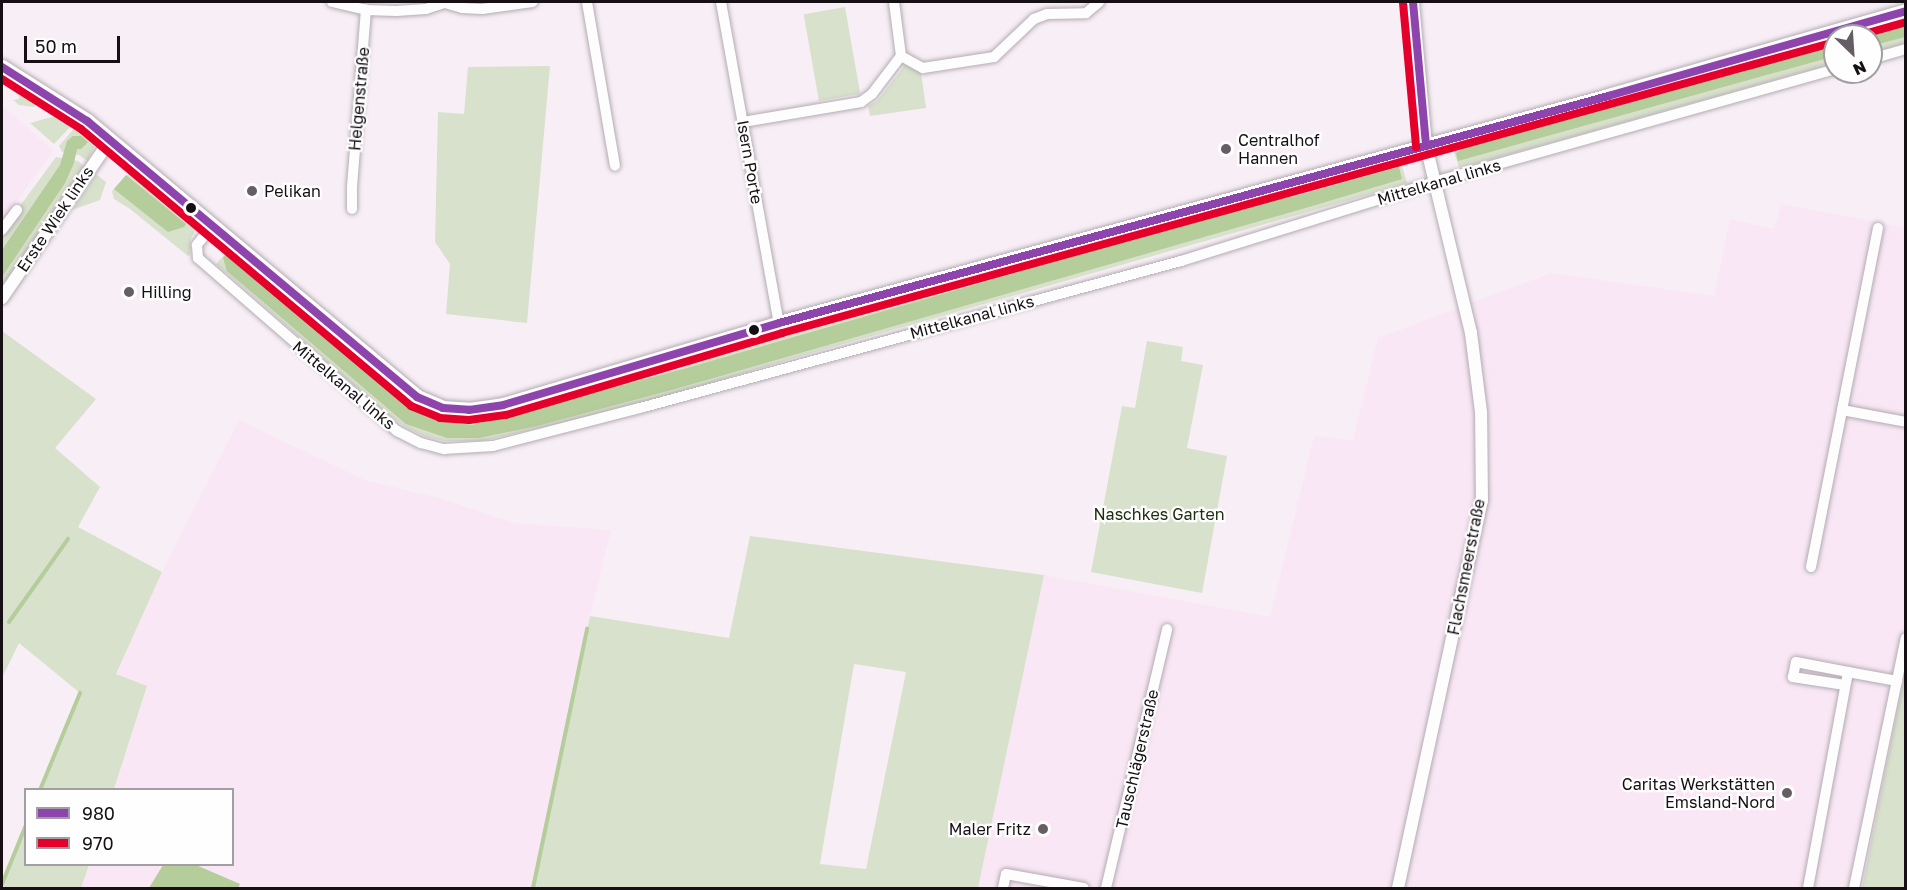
<!DOCTYPE html>
<meta charset="utf-8">
<style>
body{margin:0}
#map{position:relative;width:1907px;height:890px;overflow:hidden;background:#f8eff6;font-family:"Golos Text",sans-serif}
div>[style]{position:absolute}
.built>*{inset:0;background:#f9e7f5}
.green>*{inset:0;background:#d8e1cc;transform-origin:0 0}
.water>*{inset:0;background:#b5cc9b}
.stream>*{height:4px;margin:-2px;padding:0 2px;transform-origin:2px;border-radius:2px;background:#b5cc9b}
.roads{filter:drop-shadow(0 0 2px #b3acb2) drop-shadow(0 0 2px #b3acb2)}
.minor>*{height:10px;margin:-5px;padding:0 5px;transform-origin:5px;border-radius:5px;background:#fefdfe}
.tertiary>*{height:12px;margin:-6px;padding:0 6px;transform-origin:6px;border-radius:6px;background:#fefdfe}
.secondary>*{height:15px;margin:-7.5px;padding:0 7.5px;transform-origin:7.5px;border-radius:7.5px;background:#fefdfe}
.bus-1>*{height:8px;margin:-4px;padding:0 4px;transform-origin:4px;border-radius:4px;background:#8e44ad}
.bus-2>*{height:8px;margin:-4px;padding:0 4px;transform-origin:4px;border-radius:4px;background:#e4002b}
.dots>*{width:16px;height:16px;translate:-50% -50%;box-sizing:border-box;border:3px solid #fefefe;border-radius:50%}
span{translate:-50% -50%;white-space:nowrap;text-align:center;line-height:1.15;-webkit-text-stroke:4.5px #fefefe;paint-order:stroke}
.street-label{font-size:16px;color:#161015}
.poi-label{font-size:16px;color:#161015}
.left{translate:0 -50%;text-align:left}
.right{translate:-100% -50%;text-align:right}
.park-label{font-size:16px;color:#202f10}
.frame{position:absolute;inset:0;border:3px solid #161015;pointer-events:none}
.legend{position:absolute;left:24px;top:788px;width:210px;height:78px;box-sizing:border-box;background:#fefefe;border:2px solid #a19fa1;margin:0;padding:8px 10px;list-style:none;font-size:18px;color:#161015}
.legend li{display:flex;align-items:center;gap:12px;height:30px}
.legend b{width:30px;border:2px solid #a19fa1}
.north{position:absolute;left:1823px;top:24px;width:60px;height:60px;box-sizing:border-box;background:#fefefe;border:2px solid #a19fa1;border-radius:50%;rotate:155deg;font-size:16px;font-weight:700;line-height:24px;text-align:center;color:#161015}
.north::after{content:'';display:block;margin:auto;width:21px;height:27px;background:#655e64;clip-path:polygon(50% 0,100% 100%,50% 72%,0 100%)}
.scale{position:absolute;left:24px;top:36px;width:96px;height:27px;box-sizing:border-box;border:3px solid #161015;border-top:0;padding-left:8px;font-size:18px;line-height:21px;white-space:nowrap;color:#161015;-webkit-text-stroke:4px #fefefe;paint-order:stroke}
</style>
<div id="map">
<div class="built">
<div style="clip-path:polygon(2px 105px,54px 151px,2px 221px)"></div>
<div style="clip-path:polygon(1781px 204px,1905px 227px,1905px 669px,1861px 888px,978px 888px,1044px 575px,1270px 617px,1314px 436px,1353px 440px,1378px 338px,1551px 273px,1714px 296px,1730px 219px,1774px 229px)"></div>
<div style="clip-path:polygon(239px 420px,365px 480px,443px 499px,514px 523px,611px 530px,587px 629px,533px 888px,81px 888px,89px 865px,232px 864px,232px 790px,114px 789px,147px 687px,116px 674px,162px 572px)"></div>
</div>
<div class="green">
<div style="left:845px;top:7px;width:88px;height:42px;rotate:80deg"></div>
<div style="clip-path:polygon(1905px 17px,1905px 43px,1871px 53px,1871px 36px,1836px 36px)"></div>
<div style="clip-path:polygon(1835px 36px,1835px 63px,1471px 165px,1459px 167px,1453px 149px,1538px 122px)"></div>
<div style="clip-path:polygon(905px 65px,921px 72px,926px 108px,870px 116px,868px 106px,877px 101px)"></div>
<div style="clip-path:polygon(550px 66px,527px 323px,446px 314px,450px 264px,435px 242px,438px 112px,464px 114px,468px 67px)"></div>
<div style="clip-path:polygon(2px 77px,36px 100px,37px 103px,34px 107px,19px 105px,13px 100px,19px 99px,19px 96px,2px 81px)"></div>
<div style="clip-path:polygon(59px 115px,65px 115px,75px 122px,54px 144px,30px 123px)"></div>
<div style="clip-path:polygon(78px 124px,94px 141px,94px 148px,87px 161px,79px 155px,62px 152px,59px 146px)"></div>
<div style="clip-path:polygon(56px 157px,78px 161px,84px 166px,2px 290px,2px 238px,17px 216px,20px 206px)"></div>
<div style="clip-path:polygon(1401px 162px,1407px 183px,1399px 186px,787px 360px,640px 405px,482px 441px,444px 441px,426px 437px,407px 428px,388px 415px,216px 264px,230px 248px,412px 401px,427px 410px,463px 418px,484px 417px,643px 373px,644px 376px,684px 368px,684px 365px,700px 360px,700px 357px,1205px 212px)"></div>
<div style="clip-path:polygon(130px 172px,197px 220px,197px 228px,191px 238px,190px 255px,188px 256px,130px 209px,114px 199px,112px 191px)"></div>
<div style="clip-path:polygon(96px 174px,106px 182px,100px 200px,72px 210px)"></div>
<div style="clip-path:polygon(2px 331px,96px 399px,55px 448px,100px 487px,78px 527px,162px 572px,116px 674px,147px 686px,114px 789px,40px 789px,80px 693px,19px 643px,2px 678px)"></div>
<div style="clip-path:polygon(1147px 341px,1183px 347px,1181px 361px,1203px 365px,1187px 448px,1227px 456px,1202px 593px,1091px 572px,1122px 406px,1135px 408px)"></div>
<div style="clip-path:polygon(evenodd,750px 536px,1044px 575px,978px 888px,533px 888px,590px 616px,729px 638px,750px 536px,854px 664px,906px 672px,866px 869px,820px 864px,854px 664px)"></div>
<div style="clip-path:polygon(1905px 672px,1905px 888px,1862px 888px)"></div>
<div style="clip-path:polygon(25px 825px,26px 864px,89px 865px,81px 888px,2px 888px)"></div>
</div>
<div class="water">
<div style="clip-path:polygon(1905px 21px,1905px 37px,1871px 46px,1871px 36px,1846px 36px)"></div>
<div style="clip-path:polygon(1835px 39px,1835px 56px,1458px 161px,1456px 153px,1473px 143px,1550px 119px)"></div>
<div style="clip-path:polygon(73px 136px,81px 136px,88px 142px,81px 149px,77px 149px,74px 163px,65px 183px,2px 277px,2px 250px,60px 165px,67px 141px)"></div>
<div style="clip-path:polygon(1399px 167px,1402px 179px,1309px 207px,675px 389px,537px 426px,479px 438px,447px 438px,406px 424px,227px 271px,223px 258px,227px 253px,413px 410px,437px 420px,472px 425px,687px 368px,1247px 206px,1296px 196px)"></div>
<div style="clip-path:polygon(126px 175px,186px 224px,184px 227px,168px 232px,114px 189px)"></div>
<div style="clip-path:polygon(163px 865px,196px 865px,240px 884px,238px 888px,149px 888px)"></div>
</div>
<div class="stream">
<div style="left:9px;top:622px;width:102px;rotate:-54.6deg"></div>
<div style="left:40px;top:790px;width:105px;rotate:-67.6deg"></div>
<div style="left:2px;top:884px;width:64px;rotate:-67.9deg"></div>
<div style="left:533px;top:888px;width:265px;rotate:-78.2deg"></div>
</div>
<div class="roads">
<div class="minor">
<div style="left:332px;top:2px;width:35px;rotate:13deg"></div>
<div style="left:366px;top:10px;width:30px;rotate:2deg"></div>
<div style="left:396px;top:11px;width:30px;rotate:-4deg"></div>
<div style="left:426px;top:9px;width:20px;rotate:-18deg"></div>
<div style="left:445px;top:3px;width:18px;rotate:16deg"></div>
<div style="left:462px;top:8px;width:20px;rotate:3deg"></div>
<div style="left:482px;top:9px;width:51px;rotate:-7.8deg"></div>
<div style="left:587px;top:2px;width:166px;rotate:80.3deg"></div>
<div style="left:721px;top:2px;width:326px;rotate:79.8deg"></div>
<div style="left:901px;top:56px;width:25px;rotate:29deg"></div>
<div style="left:923px;top:68px;width:72px;rotate:-8.8deg"></div>
<div style="left:994px;top:57px;width:55px;rotate:-43.5deg"></div>
<div style="left:1034px;top:19px;width:14px;rotate:-21deg"></div>
<div style="left:1047px;top:14px;width:39px;rotate:-1deg"></div>
<div style="left:1086px;top:13px;width:17px;rotate:-40deg"></div>
<div style="left:1871px;top:59px;width:36px;rotate:-16deg"></div>
<div style="left:743px;top:122px;width:120px;rotate:-9.6deg"></div>
<div style="left:861px;top:102px;width:14px;rotate:-36deg"></div>
<div style="left:872px;top:94px;width:48px;rotate:-52.7deg"></div>
<div style="left:901px;top:56px;width:54px;rotate:-97.4deg"></div>
<div style="left:352px;top:209px;width:22px;rotate:-90deg"></div>
<div style="left:352px;top:187px;width:178px;rotate:-85.5deg"></div>
<div style="left:213px;top:225px;width:26px;rotate:129deg"></div>
<div style="left:197px;top:245px;width:13px;rotate:86deg"></div>
<div style="left:198px;top:258px;width:264px;rotate:41deg"></div>
<div style="left:397px;top:431px;width:27px;rotate:27deg"></div>
<div style="left:421px;top:443px;width:24px;rotate:15deg"></div>
<div style="left:444px;top:449px;width:49px;rotate:-3.5deg"></div>
<div style="left:493px;top:446px;width:152px;rotate:-14.5deg"></div>
<div style="left:640px;top:408px;width:561px;rotate:-15.2deg"></div>
<div style="left:1181px;top:261px;width:265px;rotate:-17.3deg"></div>
<div style="left:1434px;top:182px;width:417px;rotate:-15.7deg"></div>
<div style="left:1878px;top:228px;width:186px;rotate:101.2deg"></div>
<div style="left:1842px;top:410px;width:65px;rotate:10.6deg"></div>
<div style="left:2px;top:230px;width:25px;rotate:-53deg"></div>
<div style="left:1811px;top:567px;width:160px;rotate:-78.8deg"></div>
<div style="left:1845px;top:685px;width:53px;rotate:-171.3deg"></div>
<div style="left:1793px;top:677px;width:15px;rotate:-79deg"></div>
<div style="left:1796px;top:662px;width:53px;rotate:10.9deg"></div>
<div style="left:1003px;top:888px;width:14px;rotate:-78deg"></div>
<div style="left:1006px;top:874px;width:79px;rotate:10.2deg"></div>
<div style="left:1106px;top:888px;width:266px;rotate:-76.7deg"></div>
<div style="left:1808px;top:888px;width:220px;rotate:-79.5deg"></div>
<div style="left:1848px;top:672px;width:50px;rotate:10.4deg"></div>
<div style="left:1854px;top:888px;width:255px;rotate:-78.3deg"></div>
</div>
<div class="tertiary">
<div style="left:2px;top:298px;width:191px;rotate:-55.6deg"></div>
<div style="left:1398px;top:888px;width:396px;rotate:-77.8deg"></div>
<div style="left:1482px;top:501px;width:89px;rotate:-90.6deg"></div>
<div style="left:1481px;top:412px;width:80px;rotate:-97.2deg"></div>
<div style="left:1471px;top:333px;width:192px;rotate:-103.5deg"></div>
<div style="left:1426px;top:146px;width:145px;rotate:-95.2deg"></div>
</div>
<div class="secondary">
<div style="left:2px;top:67px;width:101px;rotate:32.4deg"></div>
<div style="left:87px;top:121px;width:430px;rotate:39.9deg"></div>
<div style="left:417px;top:397px;width:28px;rotate:23deg"></div>
<div style="left:443px;top:408px;width:26px;rotate:4deg"></div>
<div style="left:469px;top:410px;width:34px;rotate:-8deg"></div>
<div style="left:503px;top:405px;width:288px;rotate:-16.5deg"></div>
<div style="left:779px;top:323px;width:860px;rotate:-15.31deg"></div>
<div style="left:1608px;top:96px;width:310px;rotate:-15.9deg"></div>
</div>
</div>
<div class="bus-1">
<div style="left:1413px;top:2px;width:145px;rotate:84.8deg"></div>
<div style="left:2px;top:67px;width:101px;rotate:32.4deg"></div>
<div style="left:87px;top:121px;width:430px;rotate:39.9deg"></div>
<div style="left:417px;top:397px;width:28px;rotate:23deg"></div>
<div style="left:443px;top:408px;width:26px;rotate:4deg"></div>
<div style="left:469px;top:410px;width:34px;rotate:-8deg"></div>
<div style="left:503px;top:405px;width:288px;rotate:-16.5deg"></div>
<div style="left:779px;top:323px;width:860px;rotate:-15.31deg"></div>
<div style="left:1608px;top:96px;width:310px;rotate:-15.9deg"></div>
</div>
<div class="bus-2">
<div style="left:1403px;top:3px;width:145px;rotate:84.8deg"></div>
<div style="left:1857px;top:36px;width:51px;rotate:-15.9deg"></div>
<div style="left:2px;top:79px;width:93px;rotate:32.3deg"></div>
<div style="left:81px;top:129px;width:431px;rotate:40deg"></div>
<div style="left:411px;top:406px;width:31px;rotate:22deg"></div>
<div style="left:440px;top:418px;width:29px;rotate:4deg"></div>
<div style="left:469px;top:420px;width:37px;rotate:-8deg"></div>
<div style="left:506px;top:415px;width:288px;rotate:-16.5deg"></div>
<div style="left:782px;top:333px;width:1092px;rotate:-15.45deg"></div>
</div>
<div class="dots">
<div style="left:1226px;top:149px;background:#655e64"></div>
<div style="left:252px;top:191px;background:#655e64"></div>
<div style="left:191px;top:208px;background:#161015"></div>
<div style="left:129px;top:292px;background:#655e64"></div>
<div style="left:754px;top:330px;background:#161015"></div>
<div style="left:1787px;top:793px;background:#655e64"></div>
<div style="left:1043px;top:829px;background:#655e64"></div>
</div>
<div class="street-label">
<span style="left:359px;top:99px;rotate:-85deg">Helgenstraße</span>
<span style="left:750px;top:162px;rotate:80deg">Isern Porte</span>
<span style="left:1439px;top:182px;rotate:-16deg">Mittelkanal links</span>
<span style="left:55px;top:219px;rotate:-56deg">Erste Wiek links</span>
<span style="left:972px;top:317px;rotate:-15deg">Mittelkanal links</span>
<span style="left:344px;top:385px;rotate:40deg">Mittelkanal links</span>
<span style="left:1466px;top:567px;rotate:-79deg">Flachsmeerstraße</span>
<span style="left:1137px;top:759px;rotate:-77deg">Tauschlägerstraße</span>
</div>
<div class="poi-label">
<span class="left" style="left:1238px;top:149px">Centralhof<br>Hannen</span>
<span class="left" style="left:264px;top:191px">Pelikan</span>
<span class="left" style="left:141px;top:292px">Hilling</span>
<span class="right" style="left:1775px;top:793px">Caritas Werkstätten<br>Emsland-Nord</span>
<span class="right" style="left:1031px;top:829px">Maler Fritz</span>
</div>
<div class="park-label">
<span style="left:1159px;top:514px">Naschkes Garten</span>
</div>
<div class="frame"></div>
<ul class="legend">
<li><b style="height:8px;background:#8e44ad"></b>980</li>
<li><b style="height:8px;background:#e4002b"></b>970</li>
</ul>
<div class="north">N</div>
<div class="scale">50 m</div>
</div>
